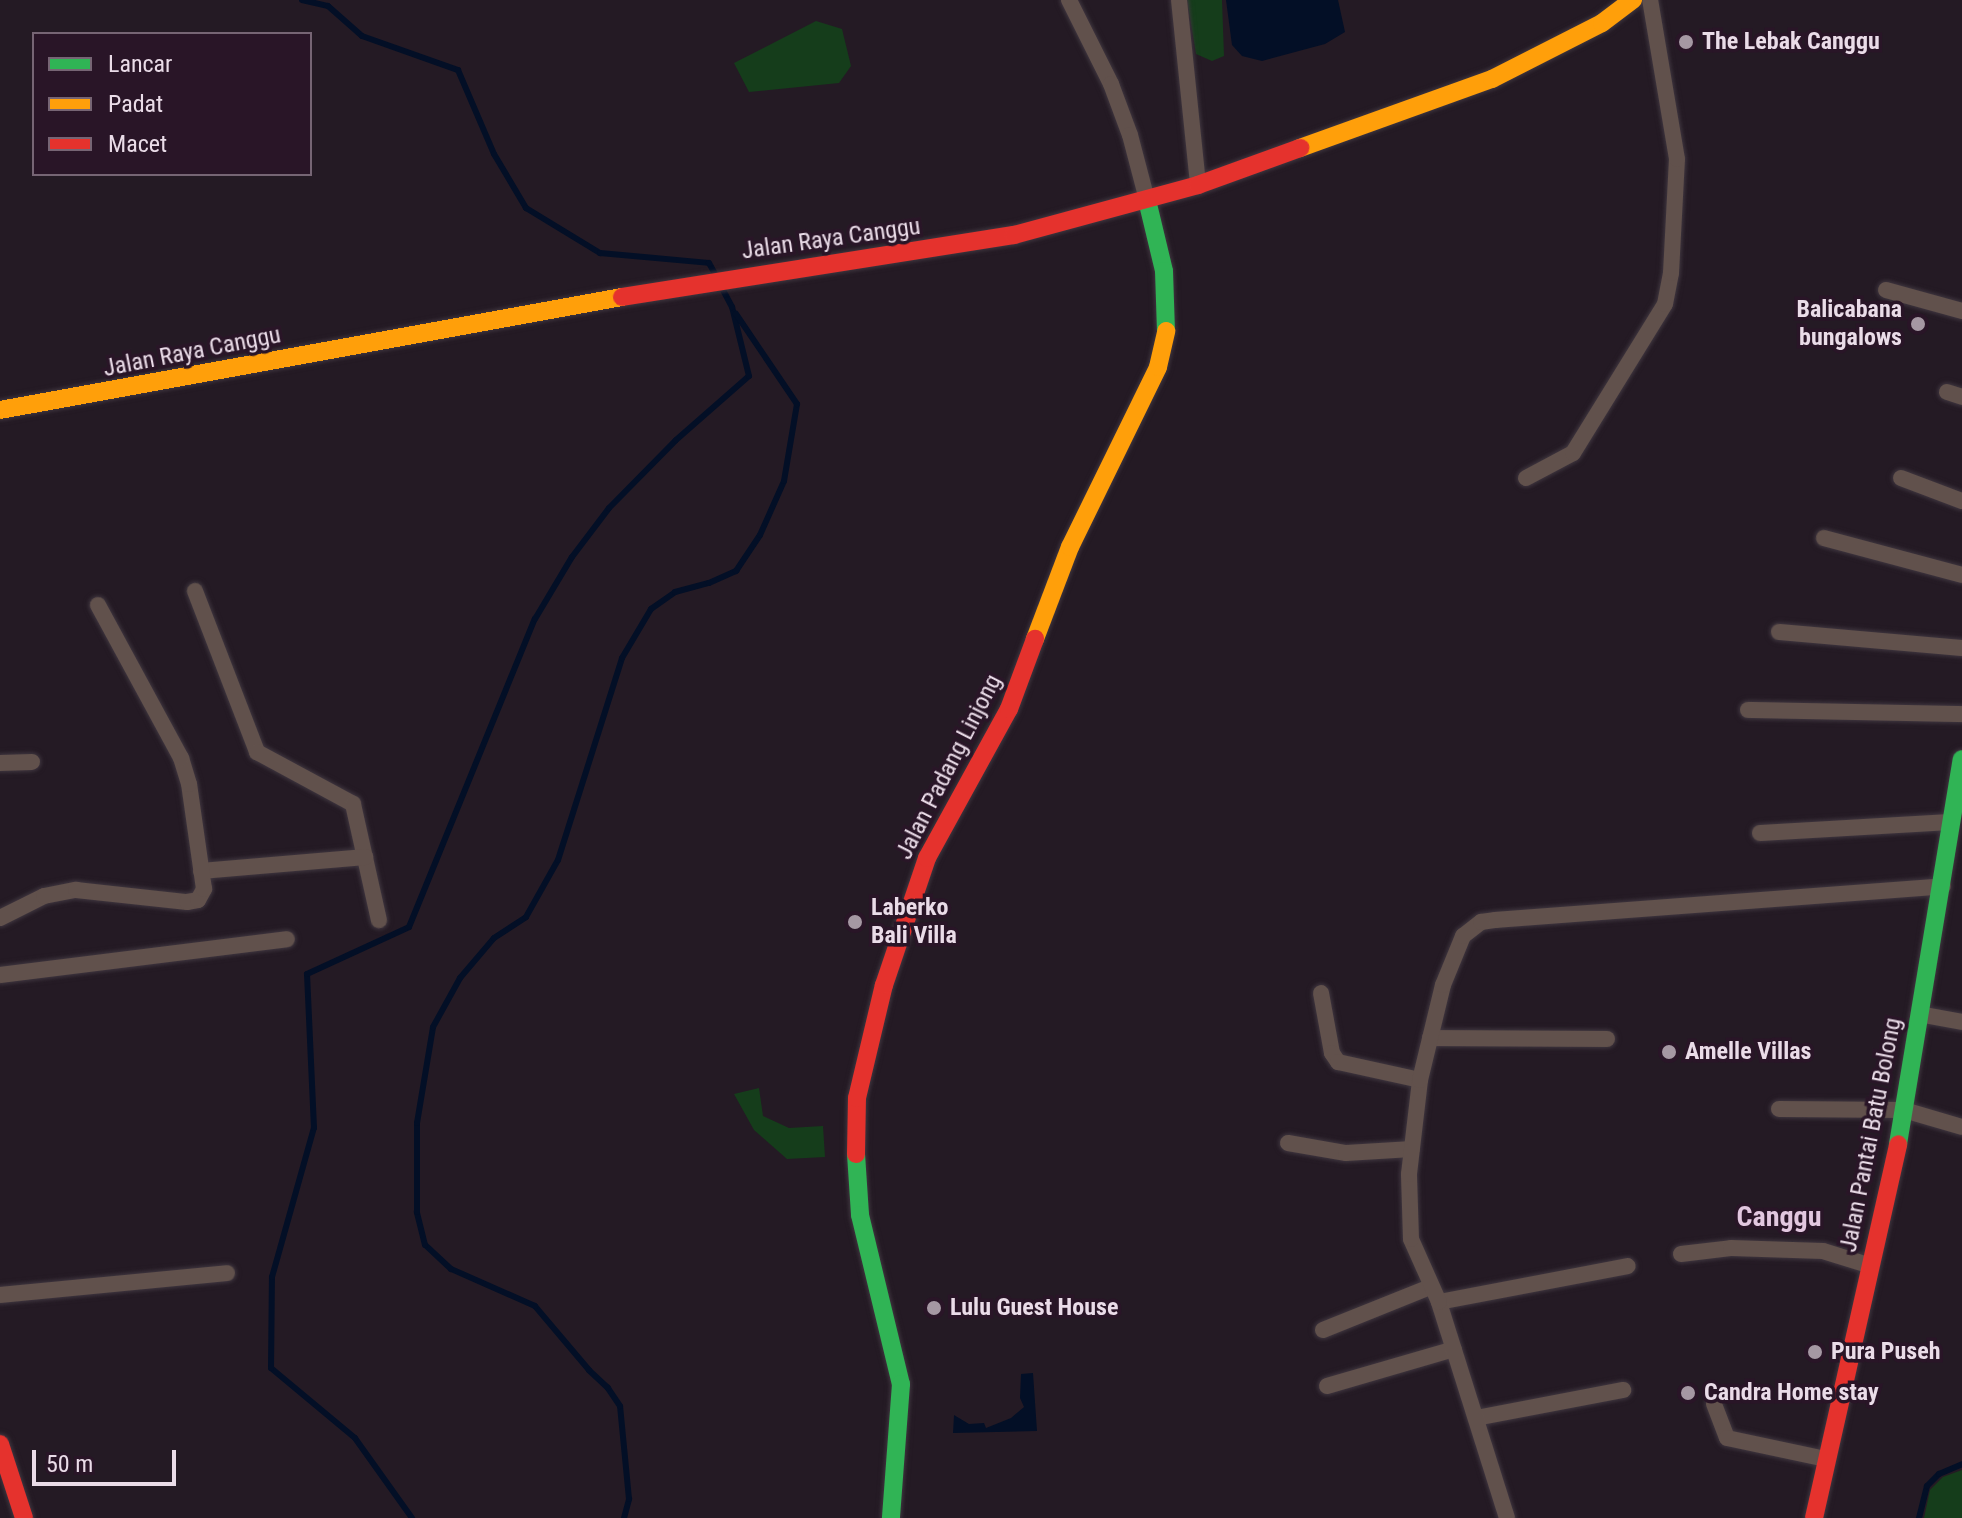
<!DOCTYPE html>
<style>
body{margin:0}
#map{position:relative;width:1962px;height:1518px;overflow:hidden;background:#241a24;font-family:"Roboto Condensed",sans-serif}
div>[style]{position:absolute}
.green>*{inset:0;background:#153d1b}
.water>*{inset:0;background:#030f26}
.stream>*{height:6px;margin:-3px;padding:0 3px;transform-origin:3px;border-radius:3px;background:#030f26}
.roads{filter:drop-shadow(0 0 2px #3f363f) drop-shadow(0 0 2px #3f363f)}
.street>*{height:16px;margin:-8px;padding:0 8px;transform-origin:8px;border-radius:8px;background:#61514c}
.fast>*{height:18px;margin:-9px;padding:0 9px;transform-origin:9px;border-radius:9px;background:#30b455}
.slow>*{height:18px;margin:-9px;padding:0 9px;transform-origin:9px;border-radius:9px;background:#ff9f0a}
.jam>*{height:18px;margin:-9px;padding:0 9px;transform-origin:9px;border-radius:9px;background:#e5322d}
.dots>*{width:22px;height:22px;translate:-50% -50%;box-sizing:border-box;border:4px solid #291527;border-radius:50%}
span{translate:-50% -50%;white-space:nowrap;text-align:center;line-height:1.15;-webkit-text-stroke:7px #291527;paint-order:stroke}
.poi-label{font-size:24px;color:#eadce8;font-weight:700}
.left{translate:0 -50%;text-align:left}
.right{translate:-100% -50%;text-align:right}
.street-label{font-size:24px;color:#eadce8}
.quarter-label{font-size:28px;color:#e2c7df;font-weight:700}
.legend{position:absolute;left:32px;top:32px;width:280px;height:144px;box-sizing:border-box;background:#291527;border:2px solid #766574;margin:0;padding:10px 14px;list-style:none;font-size:24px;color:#eadce8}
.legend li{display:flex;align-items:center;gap:16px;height:40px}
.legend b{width:40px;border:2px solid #766574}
.scale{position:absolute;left:32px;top:1450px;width:144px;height:36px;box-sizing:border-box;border:4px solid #eadce8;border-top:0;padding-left:10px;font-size:24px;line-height:28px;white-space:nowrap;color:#eadce8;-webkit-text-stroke:6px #291527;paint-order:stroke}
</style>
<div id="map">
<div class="green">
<div style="clip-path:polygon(1187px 0,1222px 0,1224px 56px,1212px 61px,1196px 54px)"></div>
<div style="clip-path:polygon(816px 21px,842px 29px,851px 66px,839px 83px,749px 92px,734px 63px)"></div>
<div style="clip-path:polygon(759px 1088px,763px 1116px,789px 1128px,823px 1126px,825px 1157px,787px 1159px,754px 1130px,734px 1094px)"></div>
<div style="clip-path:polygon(1962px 1470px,1962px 1518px,1924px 1518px,1930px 1490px,1943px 1477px)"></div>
</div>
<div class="water">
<div style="clip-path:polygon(1226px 0,1338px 0,1345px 32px,1325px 44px,1262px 61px,1242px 56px,1232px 45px)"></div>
<div style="clip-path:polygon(1033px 1373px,1037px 1431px,953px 1433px,954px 1415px,969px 1424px,984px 1423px,986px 1428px,1011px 1418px,1024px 1407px,1020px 1398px,1021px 1374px)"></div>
</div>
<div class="stream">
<div style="left:302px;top:0;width:27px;rotate:13deg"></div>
<div style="left:328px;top:6px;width:45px;rotate:41.4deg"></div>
<div style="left:362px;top:36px;width:102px;rotate:19.5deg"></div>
<div style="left:458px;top:70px;width:91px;rotate:66.8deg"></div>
<div style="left:494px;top:154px;width:63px;rotate:59.3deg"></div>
<div style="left:526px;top:208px;width:87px;rotate:31.3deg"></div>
<div style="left:600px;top:253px;width:109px;rotate:5.2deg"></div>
<div style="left:709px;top:263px;width:13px;rotate:61deg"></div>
<div style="left:412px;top:1518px;width:98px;rotate:-125.5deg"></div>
<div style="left:355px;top:1438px;width:109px;rotate:-140.2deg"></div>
<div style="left:271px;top:1368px;width:91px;rotate:-89.4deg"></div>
<div style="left:272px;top:1277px;width:155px;rotate:-74.3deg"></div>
<div style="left:314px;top:1128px;width:154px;rotate:-92.6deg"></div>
<div style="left:307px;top:974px;width:112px;rotate:-24.7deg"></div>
<div style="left:409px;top:927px;width:333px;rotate:-67.8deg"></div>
<div style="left:535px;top:619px;width:72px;rotate:-59.2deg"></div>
<div style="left:572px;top:557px;width:61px;rotate:-52.9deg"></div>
<div style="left:609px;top:508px;width:95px;rotate:-45.4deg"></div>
<div style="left:676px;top:440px;width:97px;rotate:-41.2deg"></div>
<div style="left:749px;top:376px;width:71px;rotate:-103.8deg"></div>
<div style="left:732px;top:307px;width:21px;rotate:-118deg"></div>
<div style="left:624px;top:1518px;width:20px;rotate:-75deg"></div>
<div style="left:629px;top:1499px;width:93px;rotate:-95.5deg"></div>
<div style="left:620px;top:1406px;width:22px;rotate:-124deg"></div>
<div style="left:608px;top:1388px;width:26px;rotate:-137deg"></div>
<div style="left:589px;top:1370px;width:84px;rotate:-130.2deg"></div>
<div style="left:535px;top:1306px;width:92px;rotate:-156.2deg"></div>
<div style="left:451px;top:1269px;width:35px;rotate:-137deg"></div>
<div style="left:425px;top:1245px;width:34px;rotate:-104deg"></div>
<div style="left:417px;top:1212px;width:89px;rotate:-90deg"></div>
<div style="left:417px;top:1123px;width:97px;rotate:-80.5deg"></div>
<div style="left:433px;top:1027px;width:56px;rotate:-61.1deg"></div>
<div style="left:460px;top:978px;width:52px;rotate:-49.6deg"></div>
<div style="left:494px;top:938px;width:38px;rotate:-33deg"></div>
<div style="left:526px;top:917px;width:65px;rotate:-60.7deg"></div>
<div style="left:558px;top:860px;width:212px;rotate:-72.4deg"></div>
<div style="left:622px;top:658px;width:57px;rotate:-59.4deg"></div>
<div style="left:651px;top:609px;width:29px;rotate:-35deg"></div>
<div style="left:675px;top:592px;width:35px;rotate:-15deg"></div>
<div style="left:709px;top:583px;width:30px;rotate:-24deg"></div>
<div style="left:736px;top:571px;width:43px;rotate:-56.3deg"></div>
<div style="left:760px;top:535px;width:59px;rotate:-66deg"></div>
<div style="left:784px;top:481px;width:78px;rotate:-80.4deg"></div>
<div style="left:797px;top:404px;width:109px;rotate:-124.1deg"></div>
<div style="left:1919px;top:1518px;width:33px;rotate:-76deg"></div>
<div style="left:1927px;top:1486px;width:17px;rotate:-45deg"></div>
<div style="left:1939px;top:1474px;width:25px;rotate:-23deg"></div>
</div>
<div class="roads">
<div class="street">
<div style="left:1069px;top:0;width:94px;rotate:63.4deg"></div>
<div style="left:1111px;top:84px;width:54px;rotate:69.6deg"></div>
<div style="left:1130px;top:135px;width:67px;rotate:75.3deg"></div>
<div style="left:1179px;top:0;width:186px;rotate:84.1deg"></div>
<div style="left:1886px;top:290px;width:79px;rotate:15.4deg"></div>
<div style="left:1947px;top:392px;width:16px;rotate:18deg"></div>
<div style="left:1526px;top:478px;width:53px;rotate:-28deg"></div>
<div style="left:1573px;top:453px;width:175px;rotate:-58.3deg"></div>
<div style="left:1665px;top:304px;width:32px;rotate:-79deg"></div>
<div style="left:1671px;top:273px;width:114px;rotate:-87deg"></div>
<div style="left:1677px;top:159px;width:161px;rotate:-99.6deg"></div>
<div style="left:1901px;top:478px;width:65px;rotate:20.7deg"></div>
<div style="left:1824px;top:538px;width:143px;rotate:15deg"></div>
<div style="left:195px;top:591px;width:173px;rotate:68.9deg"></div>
<div style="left:257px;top:752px;width:109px;rotate:28.4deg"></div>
<div style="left:353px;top:804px;width:119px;rotate:77.4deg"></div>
<div style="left:1779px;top:632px;width:184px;rotate:5deg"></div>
<div style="left:1748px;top:710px;width:214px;rotate:1.1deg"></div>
<div style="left:0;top:763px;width:32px;rotate:-2deg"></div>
<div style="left:1760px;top:833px;width:191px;rotate:-3.3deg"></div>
<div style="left:201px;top:871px;width:165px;rotate:-4.9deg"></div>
<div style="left:0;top:918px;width:49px;rotate:-26.6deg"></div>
<div style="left:44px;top:896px;width:33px;rotate:-11deg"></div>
<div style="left:76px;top:890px;width:112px;rotate:6.2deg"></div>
<div style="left:187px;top:902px;width:11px;rotate:-10deg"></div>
<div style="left:198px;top:900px;width:13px;rotate:-61deg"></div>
<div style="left:204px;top:889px;width:106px;rotate:-98.1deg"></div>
<div style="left:189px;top:784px;width:27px;rotate:-107deg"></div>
<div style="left:181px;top:758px;width:174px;rotate:-118.5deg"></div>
<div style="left:0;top:975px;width:289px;rotate:-7.1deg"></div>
<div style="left:1321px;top:993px;width:61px;rotate:79.6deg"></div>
<div style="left:1332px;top:1053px;width:11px;rotate:56deg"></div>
<div style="left:1338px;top:1062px;width:84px;rotate:12.4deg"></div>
<div style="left:1919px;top:1014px;width:44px;rotate:10.5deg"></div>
<div style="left:1430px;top:1038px;width:177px;rotate:0.3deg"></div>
<div style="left:1779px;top:1109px;width:125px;rotate:0.5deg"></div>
<div style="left:1904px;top:1110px;width:60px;rotate:16.3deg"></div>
<div style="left:1288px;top:1143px;width:59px;rotate:9.8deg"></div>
<div style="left:1346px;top:1153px;width:66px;rotate:-3.5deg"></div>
<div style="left:1681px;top:1254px;width:50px;rotate:-6.8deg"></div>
<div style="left:1731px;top:1248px;width:92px;rotate:1.9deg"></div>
<div style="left:1823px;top:1251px;width:50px;rotate:17.4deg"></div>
<div style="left:0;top:1295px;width:228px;rotate:-5.5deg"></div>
<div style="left:1439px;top:1302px;width:192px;rotate:-10.8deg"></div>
<div style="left:1323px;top:1330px;width:115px;rotate:-21.9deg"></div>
<div style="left:1327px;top:1386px;width:132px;rotate:-16.2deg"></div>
<div style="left:1714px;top:1404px;width:36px;rotate:69deg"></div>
<div style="left:1727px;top:1438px;width:101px;rotate:12deg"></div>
<div style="left:1476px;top:1418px;width:150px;rotate:-10.8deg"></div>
<div style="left:1507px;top:1518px;width:226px;rotate:-107.5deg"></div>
<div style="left:1439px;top:1302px;width:69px;rotate:-114deg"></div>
<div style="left:1411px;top:1239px;width:65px;rotate:-91.8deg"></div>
<div style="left:1409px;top:1174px;width:95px;rotate:-83.3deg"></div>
<div style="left:1420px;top:1080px;width:98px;rotate:-76.4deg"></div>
<div style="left:1443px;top:985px;width:53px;rotate:-67.8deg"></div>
<div style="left:1463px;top:936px;width:23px;rotate:-38deg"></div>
<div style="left:1481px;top:922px;width:15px;rotate:-8deg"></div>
<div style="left:1496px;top:920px;width:448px;rotate:-4.3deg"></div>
</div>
<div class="fast">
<div style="left:1147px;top:200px;width:73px;rotate:76.5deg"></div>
<div style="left:1164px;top:271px;width:60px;rotate:88.1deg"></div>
<div style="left:1898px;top:1144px;width:390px;rotate:-80.6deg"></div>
<div style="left:856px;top:1154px;width:61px;rotate:86.2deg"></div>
<div style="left:860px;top:1215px;width:174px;rotate:76.4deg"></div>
<div style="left:901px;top:1384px;width:134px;rotate:94.3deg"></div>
</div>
<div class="slow">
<div style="left:1300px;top:148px;width:204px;rotate:-19.8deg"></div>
<div style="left:1492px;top:79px;width:123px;rotate:-27deg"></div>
<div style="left:1602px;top:23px;width:39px;rotate:-37deg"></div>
<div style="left:0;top:410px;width:632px;rotate:-10.3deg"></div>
<div style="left:1035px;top:639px;width:98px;rotate:-69.2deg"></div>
<div style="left:1070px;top:547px;width:200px;rotate:-63.9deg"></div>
<div style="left:1158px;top:367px;width:37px;rotate:-77deg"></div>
</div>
<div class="jam">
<div style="left:622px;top:297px;width:397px;rotate:-9deg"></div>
<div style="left:1014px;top:235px;width:191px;rotate:-15.2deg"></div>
<div style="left:1198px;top:185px;width:109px;rotate:-19.9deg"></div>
<div style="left:856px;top:1154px;width:56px;rotate:-89deg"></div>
<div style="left:857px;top:1098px;width:116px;rotate:-76.6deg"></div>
<div style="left:884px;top:985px;width:134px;rotate:-71.3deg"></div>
<div style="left:927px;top:858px;width:170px;rotate:-61.2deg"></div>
<div style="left:1009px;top:709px;width:75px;rotate:-69.6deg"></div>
<div style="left:0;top:1444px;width:78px;rotate:72deg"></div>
<div style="left:1814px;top:1518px;width:383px;rotate:-77.3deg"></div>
</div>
</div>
<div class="dots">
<div style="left:1686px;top:42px;background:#a598a3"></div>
<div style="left:1918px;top:324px;background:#a598a3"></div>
<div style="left:855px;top:922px;background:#a598a3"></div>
<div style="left:1669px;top:1052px;background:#a598a3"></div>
<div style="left:934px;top:1308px;background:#a598a3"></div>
<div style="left:1815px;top:1352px;background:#a598a3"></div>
<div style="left:1688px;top:1393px;background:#a598a3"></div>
</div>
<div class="poi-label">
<span class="left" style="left:1702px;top:42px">The Lebak Canggu</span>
<span class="right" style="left:1902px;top:324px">Balicabana<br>bungalows</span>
<span class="left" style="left:871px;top:922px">Laberko<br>Bali Villa</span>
<span class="left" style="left:1685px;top:1052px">Amelle Villas</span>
<span class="left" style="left:950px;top:1308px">Lulu Guest House</span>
<span class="left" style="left:1831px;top:1352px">Pura Puseh</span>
<span class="left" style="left:1704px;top:1393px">Candra Home stay</span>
</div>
<div class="street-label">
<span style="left:831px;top:239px;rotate:-8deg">Jalan Raya Canggu</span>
<span style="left:192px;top:352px;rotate:-11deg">Jalan Raya Canggu</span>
<span style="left:949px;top:767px;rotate:-63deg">Jalan Padang Linjong</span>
<span style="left:1871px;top:1135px;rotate:-79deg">Jalan Pantai Batu Bolong</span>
</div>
<div class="quarter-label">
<span style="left:1779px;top:1217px">Canggu</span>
</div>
<ul class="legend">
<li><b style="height:10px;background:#30b455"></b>Lancar</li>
<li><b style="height:10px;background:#ff9f0a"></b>Padat</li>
<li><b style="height:10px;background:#e5322d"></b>Macet</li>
</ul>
<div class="scale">50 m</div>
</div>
